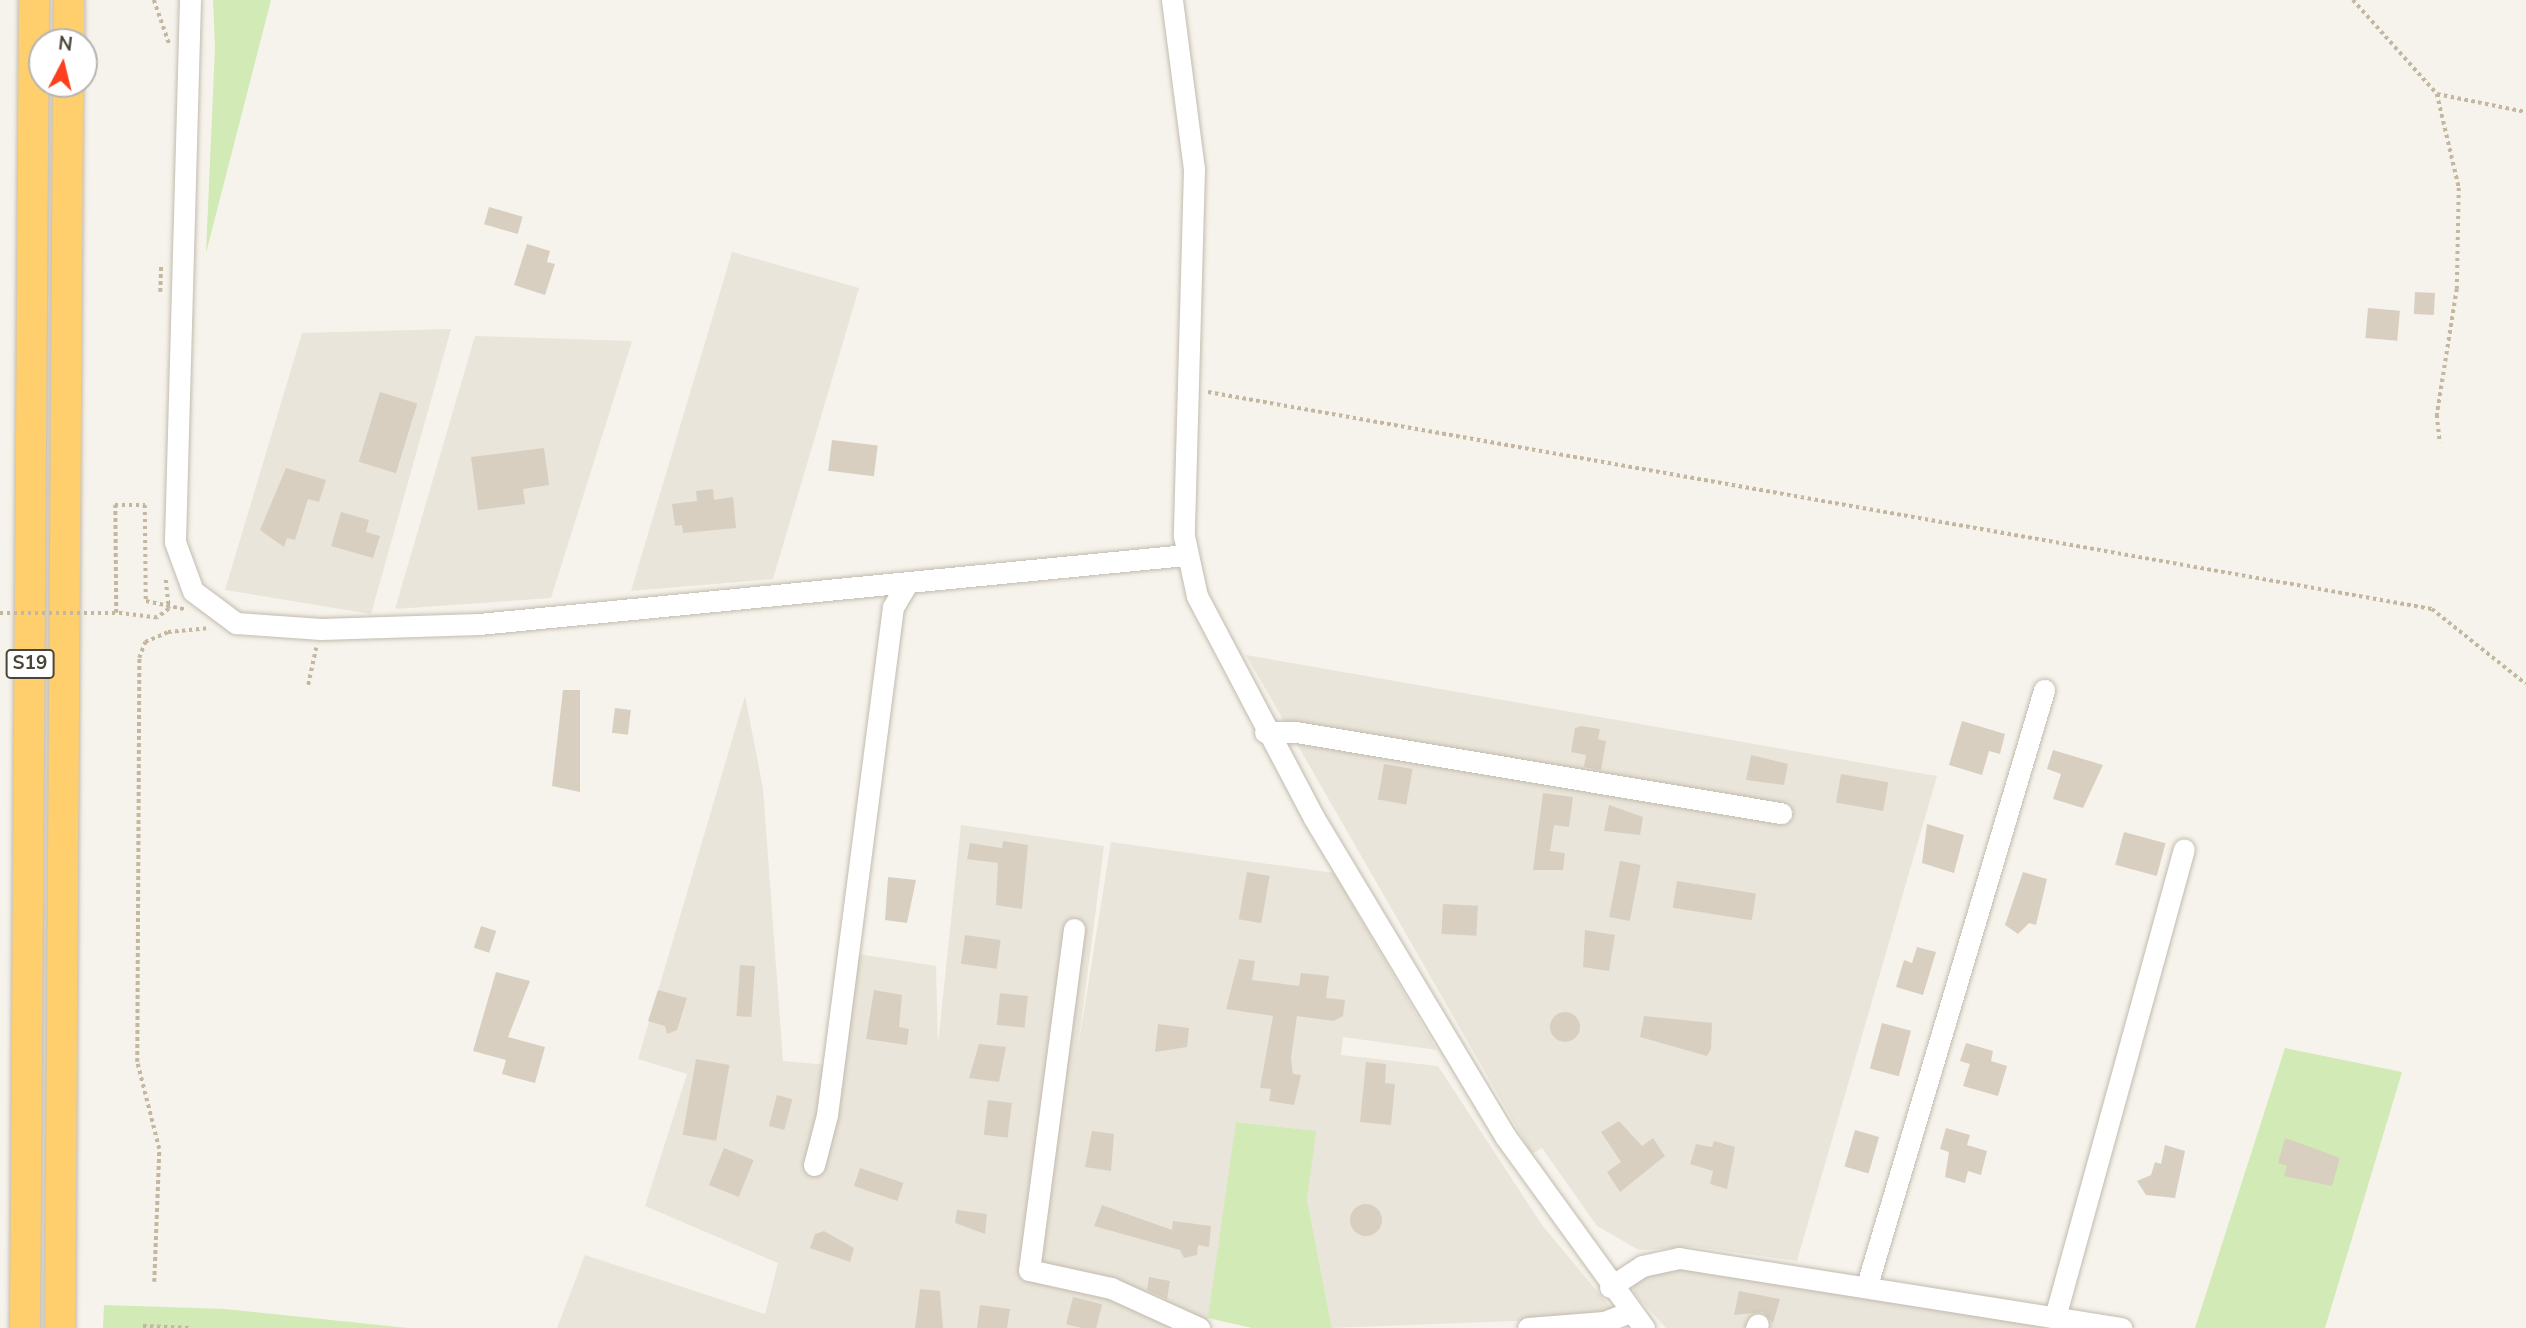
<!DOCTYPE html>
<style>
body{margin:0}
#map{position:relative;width:2526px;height:1328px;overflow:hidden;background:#f6f3ec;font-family:"Nunito Sans",sans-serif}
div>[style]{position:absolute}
.residential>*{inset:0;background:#eae5da}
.green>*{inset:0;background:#d2eab5}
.building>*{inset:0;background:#d8cfc1;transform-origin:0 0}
.round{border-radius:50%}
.path>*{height:3.5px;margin-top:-1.75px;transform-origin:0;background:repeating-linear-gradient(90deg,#c4b79f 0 3.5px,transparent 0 7px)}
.roads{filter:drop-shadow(0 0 2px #c2bbae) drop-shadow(0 0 2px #c2bbae)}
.minor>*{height:21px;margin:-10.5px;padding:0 10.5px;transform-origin:10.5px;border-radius:10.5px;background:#fff}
.highway>*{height:30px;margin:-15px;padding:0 15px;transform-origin:15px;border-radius:15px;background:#ffcf6e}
.path-bridge>*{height:3.5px;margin-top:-1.75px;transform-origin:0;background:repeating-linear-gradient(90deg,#c4b79f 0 3.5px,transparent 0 7px)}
span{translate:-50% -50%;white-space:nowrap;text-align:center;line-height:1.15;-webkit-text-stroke:6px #fff;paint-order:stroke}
.shield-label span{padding:2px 5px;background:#fff;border:2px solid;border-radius:5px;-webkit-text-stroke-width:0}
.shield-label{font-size:19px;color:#4b4439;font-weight:700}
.north{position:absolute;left:28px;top:28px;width:70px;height:70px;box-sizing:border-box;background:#fff;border:2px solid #b7b4b0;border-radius:50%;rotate:7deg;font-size:19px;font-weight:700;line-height:28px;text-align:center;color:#4b4439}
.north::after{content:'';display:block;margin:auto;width:24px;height:32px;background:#fc3f1d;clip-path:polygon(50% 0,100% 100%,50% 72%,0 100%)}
</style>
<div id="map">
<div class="residential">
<div style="clip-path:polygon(732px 252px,859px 288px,773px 579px,631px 591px)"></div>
<div style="clip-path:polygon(451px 329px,371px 614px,225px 590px,302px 333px)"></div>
<div style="clip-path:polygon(475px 336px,632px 341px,551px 598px,395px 609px)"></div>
<div style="clip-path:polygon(1246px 655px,1937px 776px,1797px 1261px,1695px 1247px,1639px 1250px,1597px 1226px,1542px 1148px,1532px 1154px)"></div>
<div style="clip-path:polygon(745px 696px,763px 788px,783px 1061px,840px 1066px,846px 952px,936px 966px,938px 1044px,961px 825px,1104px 846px,1078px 1048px,1111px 842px,1334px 873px,1437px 1050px,1343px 1037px,1341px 1055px,1438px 1066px,1542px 1225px,1612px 1309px,1589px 1318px,1332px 1328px,1307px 1200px,1315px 1131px,1237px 1122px,1226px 1228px,1206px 1328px,557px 1328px,585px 1255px,765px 1314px,778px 1263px,645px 1206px,687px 1074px,638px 1059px)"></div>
<div style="clip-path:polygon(1686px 1265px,2062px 1328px,1666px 1328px,1634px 1293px,1633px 1283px,1644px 1273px)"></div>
</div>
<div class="green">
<div style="clip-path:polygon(213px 0,271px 0,206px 253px,215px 47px)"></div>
<div style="clip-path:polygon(2285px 1048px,2402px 1072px,2325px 1328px,2195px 1328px)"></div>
<div style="clip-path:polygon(1236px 1122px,1316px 1131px,1307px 1200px,1332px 1328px,1252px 1328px,1208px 1318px)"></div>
<div style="clip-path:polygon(104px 1305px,225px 1309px,408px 1328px,103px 1328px)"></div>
</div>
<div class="building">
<div style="left:489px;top:207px;width:35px;height:18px;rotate:16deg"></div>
<div style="clip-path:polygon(527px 244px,550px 251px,547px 262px,555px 264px,545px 295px,514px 285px)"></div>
<div style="left:2415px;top:292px;width:20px;height:22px;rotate:3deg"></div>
<div style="left:2368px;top:308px;width:32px;height:30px;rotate:5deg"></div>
<div style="left:380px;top:392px;width:39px;height:73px;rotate:17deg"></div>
<div style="left:832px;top:440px;width:46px;height:31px;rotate:7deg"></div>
<div style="clip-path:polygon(544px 448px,549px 485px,523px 489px,525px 504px,478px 510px,471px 457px)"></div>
<div style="clip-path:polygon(286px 468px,326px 480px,319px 502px,308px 499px,295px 540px,287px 538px,284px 547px,260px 530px)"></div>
<div style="clip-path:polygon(713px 489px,714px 500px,733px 497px,736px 528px,683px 533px,682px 525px,675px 526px,672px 504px,697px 501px,696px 491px)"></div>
<div style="clip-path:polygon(341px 512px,369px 520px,366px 532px,380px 536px,373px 558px,331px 546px)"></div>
<div style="clip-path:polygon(563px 690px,580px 690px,580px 792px,552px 786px)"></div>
<div style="left:615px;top:708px;width:16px;height:25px;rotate:7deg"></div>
<div style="clip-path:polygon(1962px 721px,2005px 734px,2000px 754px,1989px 751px,1982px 775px,1949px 765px)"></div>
<div style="clip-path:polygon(1581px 726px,1600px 729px,1598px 739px,1606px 741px,1601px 770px,1584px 767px,1586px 755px,1571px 752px,1575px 728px)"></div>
<div style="clip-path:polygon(2053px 750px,2103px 765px,2083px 808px,2053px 799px,2061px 774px,2047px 769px)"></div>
<div style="clip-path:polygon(1751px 755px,1788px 764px,1784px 785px,1746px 780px)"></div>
<div style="left:1384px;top:764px;width:29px;height:36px;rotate:10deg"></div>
<div style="left:1841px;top:774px;width:48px;height:29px;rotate:10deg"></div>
<div style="clip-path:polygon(1543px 793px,1573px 797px,1569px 827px,1554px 825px,1550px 851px,1565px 853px,1563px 870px,1533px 870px)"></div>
<div style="clip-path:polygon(1609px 805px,1643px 817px,1640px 835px,1604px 831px)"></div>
<div style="clip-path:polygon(1927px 824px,1964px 835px,1954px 873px,1922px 863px)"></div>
<div style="left:2124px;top:832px;width:43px;height:34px;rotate:15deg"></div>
<div style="clip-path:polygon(1003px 841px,1028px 845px,1022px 909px,996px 905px,998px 863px,967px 859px,970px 843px,1002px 848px)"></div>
<div style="left:1620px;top:861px;width:21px;height:57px;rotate:11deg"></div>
<div style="left:1247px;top:872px;width:23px;height:48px;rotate:10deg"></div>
<div style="clip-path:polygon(2023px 872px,2047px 879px,2036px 925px,2029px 923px,2018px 934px,2005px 925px)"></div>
<div style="clip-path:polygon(888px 877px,916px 880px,907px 923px,885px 920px)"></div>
<div style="left:1677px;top:881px;width:80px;height:27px;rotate:9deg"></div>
<div style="left:1443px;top:904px;width:35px;height:30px;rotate:3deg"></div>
<div style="left:481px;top:926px;width:16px;height:23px;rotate:18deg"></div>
<div style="clip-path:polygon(1585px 930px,1615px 935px,1609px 971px,1583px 967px)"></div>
<div style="left:965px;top:935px;width:36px;height:29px;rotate:8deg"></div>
<div style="clip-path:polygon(1917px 947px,1936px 952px,1923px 995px,1896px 987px,1904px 960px,1912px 963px)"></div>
<div style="clip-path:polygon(1239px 959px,1255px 961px,1252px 980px,1299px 986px,1301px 973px,1329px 976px,1326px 998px,1345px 1000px,1343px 1016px,1334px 1021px,1297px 1016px,1291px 1058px,1293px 1074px,1301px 1075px,1294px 1105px,1269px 1101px,1271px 1089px,1260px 1088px,1273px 1016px,1226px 1009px)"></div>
<div style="left:740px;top:965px;width:15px;height:51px;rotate:4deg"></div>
<div style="clip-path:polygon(496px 972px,530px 981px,508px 1037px,545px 1047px,535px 1083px,502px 1074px,506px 1060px,473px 1051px)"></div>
<div style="clip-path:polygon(658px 990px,687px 998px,677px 1030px,667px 1034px,665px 1026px,648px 1021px)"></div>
<div style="clip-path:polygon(874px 990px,902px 995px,899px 1027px,909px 1029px,907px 1045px,866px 1039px)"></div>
<div style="left:1000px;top:993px;width:28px;height:32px;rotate:6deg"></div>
<div class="round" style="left:1550px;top:1012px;width:30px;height:30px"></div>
<div style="clip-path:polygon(1644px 1016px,1712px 1023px,1711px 1049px,1707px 1056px,1640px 1037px)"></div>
<div style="left:1882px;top:1023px;width:30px;height:47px;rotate:15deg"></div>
<div style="clip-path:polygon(1158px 1024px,1189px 1028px,1187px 1047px,1155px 1052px)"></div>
<div style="clip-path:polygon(1966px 1043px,1993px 1051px,1991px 1061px,2007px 1066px,1998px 1096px,1963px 1086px,1970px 1064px,1960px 1061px)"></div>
<div style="clip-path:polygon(979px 1044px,1006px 1047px,999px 1082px,969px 1078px)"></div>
<div style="left:696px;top:1059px;width:34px;height:77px;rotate:10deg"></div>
<div style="clip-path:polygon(1366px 1062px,1386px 1064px,1385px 1083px,1395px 1084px,1391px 1125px,1360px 1122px)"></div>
<div style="left:777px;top:1095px;width:16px;height:32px;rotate:15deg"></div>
<div style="left:988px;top:1100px;width:24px;height:35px;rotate:7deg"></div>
<div style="clip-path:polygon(1619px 1121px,1642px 1146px,1653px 1138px,1665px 1156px,1620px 1192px,1607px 1172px,1621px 1162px,1601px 1132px)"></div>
<div style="clip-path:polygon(1946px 1128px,1970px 1135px,1967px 1145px,1987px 1151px,1981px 1175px,1968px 1171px,1965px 1183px,1945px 1177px,1949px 1152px,1940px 1149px)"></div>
<div style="left:1855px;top:1130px;width:25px;height:38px;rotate:16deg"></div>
<div style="clip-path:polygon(1092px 1131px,1114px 1134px,1111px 1171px,1085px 1167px)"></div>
<div style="clip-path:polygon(2285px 1138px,2340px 1158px,2332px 1186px,2284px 1176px,2287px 1166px,2278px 1163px)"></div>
<div style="clip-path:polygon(1714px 1141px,1735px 1147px,1727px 1189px,1710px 1184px,1713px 1171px,1690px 1164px,1696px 1144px,1712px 1147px)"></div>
<div style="clip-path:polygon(2165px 1145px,2185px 1151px,2175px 1198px,2146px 1195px,2137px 1181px,2151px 1175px,2155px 1162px,2161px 1164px)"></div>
<div style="left:724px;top:1148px;width:32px;height:40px;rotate:22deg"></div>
<div style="left:860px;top:1168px;width:46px;height:19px;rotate:19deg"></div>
<div class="round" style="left:1350px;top:1204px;width:32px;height:32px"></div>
<div style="clip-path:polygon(1102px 1205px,1172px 1230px,1173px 1221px,1211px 1226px,1209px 1247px,1198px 1245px,1197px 1255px,1184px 1258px,1180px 1250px,1094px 1226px)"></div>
<div style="clip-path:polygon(957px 1210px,987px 1214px,985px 1234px,955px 1223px)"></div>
<div style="clip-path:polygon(824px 1231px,854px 1248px,850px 1262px,810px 1248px,815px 1234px)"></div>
<div style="clip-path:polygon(1149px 1277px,1170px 1281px,1167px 1299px,1147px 1290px)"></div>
<div style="clip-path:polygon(920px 1289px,940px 1291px,943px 1328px,915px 1328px)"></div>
<div style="clip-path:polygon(1739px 1291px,1780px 1299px,1773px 1323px,1763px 1312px,1734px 1315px)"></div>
<div style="left:1073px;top:1297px;width:30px;height:28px;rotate:14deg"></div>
<div style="clip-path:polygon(980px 1305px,1010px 1309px,1007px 1328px,977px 1328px)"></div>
</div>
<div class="path">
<div style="left:154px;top:0;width:46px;rotate:70.8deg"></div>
<div style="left:2353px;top:0;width:126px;rotate:48.2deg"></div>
<div style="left:2437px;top:94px;width:97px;rotate:76.8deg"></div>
<div style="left:2459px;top:188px;width:101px;rotate:91.1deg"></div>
<div style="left:2457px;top:289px;width:128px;rotate:99deg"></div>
<div style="left:2437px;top:415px;width:28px;rotate:84deg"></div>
<div style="left:2437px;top:94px;width:91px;rotate:11.4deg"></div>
<div style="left:160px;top:292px;width:27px;rotate:-88deg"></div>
<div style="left:1208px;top:392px;width:1243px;rotate:10.05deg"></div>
<div style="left:2432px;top:609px;width:120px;rotate:38.6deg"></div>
<div style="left:166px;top:580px;width:29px;rotate:84deg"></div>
<div style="left:169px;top:609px;width:15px;rotate:143deg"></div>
<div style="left:157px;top:618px;width:41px;rotate:-173deg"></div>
<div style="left:116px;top:613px;width:108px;rotate:-90.5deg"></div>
<div style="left:115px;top:505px;width:30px"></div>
<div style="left:145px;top:505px;width:96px;rotate:89.4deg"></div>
<div style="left:146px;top:601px;width:39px;rotate:12deg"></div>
<div style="left:308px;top:685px;width:38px;rotate:-78deg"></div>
<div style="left:154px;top:1282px;width:133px;rotate:-87.8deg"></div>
<div style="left:159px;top:1149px;width:90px;rotate:-104.2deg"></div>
<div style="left:137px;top:1062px;width:404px;rotate:-89.7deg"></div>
<div style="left:139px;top:658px;width:17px;rotate:-69deg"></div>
<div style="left:145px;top:642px;width:25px;rotate:-23deg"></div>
<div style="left:168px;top:632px;width:42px;rotate:-5.4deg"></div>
<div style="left:143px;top:1326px;width:47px;rotate:2.4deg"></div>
</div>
<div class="roads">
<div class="minor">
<div style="left:190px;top:0;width:542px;rotate:91.59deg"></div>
<div style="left:175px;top:542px;width:52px;rotate:69.8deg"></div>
<div style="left:193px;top:591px;width:54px;rotate:36.7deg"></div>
<div style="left:236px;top:623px;width:85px;rotate:4deg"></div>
<div style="left:321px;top:629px;width:158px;rotate:-1.8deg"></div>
<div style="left:479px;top:624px;width:709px;rotate:-5.58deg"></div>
<div style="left:1172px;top:0;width:170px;rotate:82.6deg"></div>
<div style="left:1194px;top:169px;width:367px;rotate:91.6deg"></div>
<div style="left:1184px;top:536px;width:61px;rotate:77.8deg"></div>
<div style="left:1197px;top:596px;width:251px;rotate:62.2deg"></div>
<div style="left:1314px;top:818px;width:371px;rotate:59deg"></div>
<div style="left:1505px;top:1136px;width:237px;rotate:54.1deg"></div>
<div style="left:1265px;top:732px;width:31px"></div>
<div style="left:1296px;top:732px;width:492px;rotate:9.5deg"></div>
<div style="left:1074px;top:929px;width:344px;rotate:97.5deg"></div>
<div style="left:1029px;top:1270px;width:84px;rotate:12.4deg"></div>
<div style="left:1111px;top:1288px;width:97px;rotate:24.4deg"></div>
<div style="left:814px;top:1165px;width:52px;rotate:-75.4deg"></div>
<div style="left:827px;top:1115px;width:512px;rotate:-82.6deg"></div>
<div style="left:893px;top:607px;width:27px;rotate:-59deg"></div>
<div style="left:1867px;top:1285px;width:621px;rotate:-73.43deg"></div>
<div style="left:1610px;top:1287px;width:38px;rotate:-33deg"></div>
<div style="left:1642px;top:1266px;width:38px;rotate:-12deg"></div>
<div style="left:1679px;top:1258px;width:448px;rotate:9deg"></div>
<div style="left:2055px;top:1317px;width:485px;rotate:-74.6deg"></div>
<div style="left:1528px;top:1328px;width:76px;rotate:-4.5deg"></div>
<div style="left:1604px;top:1322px;width:28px;rotate:-21deg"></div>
<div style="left:1756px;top:1328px;width:4px;rotate:-63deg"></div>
</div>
<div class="highway">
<div style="left:69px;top:42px;width:42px;rotate:-90deg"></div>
<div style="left:25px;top:1328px;width:1328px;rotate:-89.61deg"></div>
<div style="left:60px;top:1328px;width:1244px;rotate:-89.63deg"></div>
</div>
</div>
<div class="path-bridge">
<div style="left:0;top:613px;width:116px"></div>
</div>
<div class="shield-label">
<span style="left:30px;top:664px">S19</span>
</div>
<div class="north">N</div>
</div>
